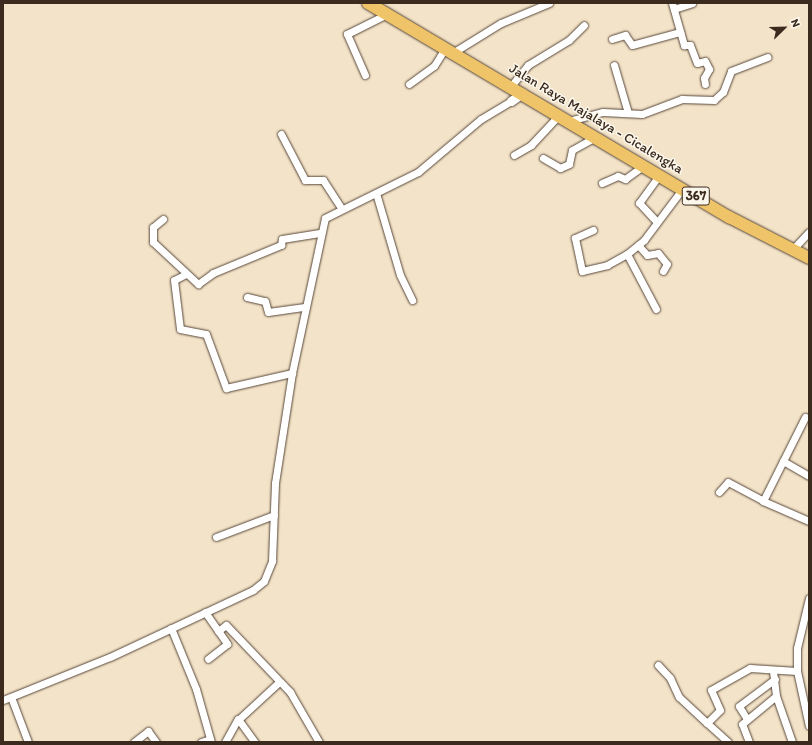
<!DOCTYPE html>
<style>
body{margin:0}
#map{position:relative;width:812px;height:745px;overflow:hidden;background:#f3e3c8;font-family:Itim,sans-serif}
div>[style]{position:absolute}
.roads{filter:drop-shadow(0 0 1px #574638) drop-shadow(0 0 1px #574638)}
.minor>*{height:7px;margin:-3.5px;padding:0 3.5px;transform-origin:3.5px;border-radius:3.5px;background:#fff}
.tertiary>*{height:9px;margin:-4.5px;padding:0 4.5px;transform-origin:4.5px;border-radius:4.5px;background:#fff}
.primary>*{height:12px;margin:-6px;padding:0 6px;transform-origin:6px;border-radius:6px;background:#efc469}
span{translate:-50% -50%;white-space:nowrap;text-align:center;line-height:1.15;-webkit-text-stroke:3px #fbf7ec;paint-order:stroke}
.shield-label span{padding:1px 3px;background:#fbf7ec;border:1px solid;border-radius:3px;-webkit-text-stroke-width:0}
.shield-label{font-size:13px;color:#3b2a1e;font-weight:700}
.street-label{font-size:14px;color:#3b2a1e}
.frame{position:absolute;inset:0;border:4px solid #3b2a1e;pointer-events:none}
.north{position:absolute;left:764px;top:8px;width:40px;height:40px;-webkit-text-stroke:3px #fbf7ec;paint-order:stroke;rotate:67deg;font-size:11px;font-weight:700;line-height:16px;text-align:center;color:#3b2a1e}
.north::after{content:'';display:block;margin:auto;width:14px;height:18px;background:#3b2a1e;clip-path:polygon(50% 0,100% 100%,50% 72%,0 100%)}
</style>
<div id="map">
<div class="roads">
<div class="minor">
<div style="left:672px;top:3px;width:44px;rotate:74.1deg"></div>
<div style="left:684px;top:45px;width:6px"></div>
<div style="left:690px;top:45px;width:19px;rotate:69deg"></div>
<div style="left:697px;top:63px;width:8px;rotate:-14deg"></div>
<div style="left:705px;top:61px;width:9px;rotate:63deg"></div>
<div style="left:709px;top:69px;width:10px;rotate:119deg"></div>
<div style="left:704px;top:78px;width:6px;rotate:81deg"></div>
<div style="left:674px;top:9px;width:19px;rotate:-18deg"></div>
<div style="left:612px;top:39px;width:14px;rotate:-17deg"></div>
<div style="left:625px;top:35px;width:12px;rotate:55deg"></div>
<div style="left:632px;top:45px;width:50px;rotate:-15.2deg"></div>
<div style="left:454px;top:52px;width:55px;rotate:-31.7deg"></div>
<div style="left:501px;top:23px;width:52px;rotate:-22.6deg"></div>
<div style="left:614px;top:65px;width:50px;rotate:73.7deg"></div>
<div style="left:365px;top:75px;width:45px;rotate:-113.7deg"></div>
<div style="left:347px;top:34px;width:45px;rotate:-26.6deg"></div>
<div style="left:409px;top:84px;width:31px;rotate:-36deg"></div>
<div style="left:434px;top:66px;width:22px;rotate:-58deg"></div>
<div style="left:511px;top:86px;width:27px;rotate:-51deg"></div>
<div style="left:528px;top:65px;width:48px;rotate:-31.4deg"></div>
<div style="left:569px;top:40px;width:21px;rotate:-45deg"></div>
<div style="left:569px;top:121px;width:35px;rotate:-15deg"></div>
<div style="left:603px;top:112px;width:39px;rotate:3deg"></div>
<div style="left:642px;top:114px;width:43px;rotate:-20.6deg"></div>
<div style="left:682px;top:99px;width:32px;rotate:2deg"></div>
<div style="left:714px;top:100px;width:12px;rotate:-42deg"></div>
<div style="left:723px;top:92px;width:22px;rotate:-69deg"></div>
<div style="left:731px;top:71px;width:39px;rotate:-21deg"></div>
<div style="left:281px;top:134px;width:52px;rotate:62.4deg"></div>
<div style="left:305px;top:180px;width:18px"></div>
<div style="left:323px;top:180px;width:33px;rotate:57deg"></div>
<div style="left:514px;top:155px;width:20px;rotate:-30deg"></div>
<div style="left:531px;top:145px;width:41px;rotate:-47deg"></div>
<div style="left:543px;top:158px;width:20px;rotate:30deg"></div>
<div style="left:560px;top:168px;width:10px;rotate:-24deg"></div>
<div style="left:569px;top:164px;width:14px;rotate:-78deg"></div>
<div style="left:572px;top:150px;width:26px;rotate:-29deg"></div>
<div style="left:602px;top:183px;width:17px;rotate:-24deg"></div>
<div style="left:618px;top:176px;width:8px;rotate:23deg"></div>
<div style="left:625px;top:179px;width:22px;rotate:-36deg"></div>
<div style="left:376px;top:193px;width:85px;rotate:73.7deg"></div>
<div style="left:400px;top:275px;width:28px;rotate:64deg"></div>
<div style="left:163px;top:219px;width:13px;rotate:141deg"></div>
<div style="left:153px;top:227px;width:15px;rotate:90deg"></div>
<div style="left:153px;top:242px;width:62px;rotate:43deg"></div>
<div style="left:198px;top:284px;width:19px;rotate:-36deg"></div>
<div style="left:213px;top:273px;width:74px;rotate:-22.4deg"></div>
<div style="left:281px;top:245px;width:6px;rotate:-81deg"></div>
<div style="left:282px;top:239px;width:38px;rotate:-9deg"></div>
<div style="left:656px;top:221px;width:25px;rotate:-133deg"></div>
<div style="left:639px;top:203px;width:34px;rotate:-54deg"></div>
<div style="left:593px;top:230px;width:20px;rotate:156deg"></div>
<div style="left:575px;top:238px;width:34px;rotate:78deg"></div>
<div style="left:582px;top:271px;width:26px;rotate:-13deg"></div>
<div style="left:607px;top:265px;width:23px;rotate:-29deg"></div>
<div style="left:638px;top:245px;width:13px;rotate:48deg"></div>
<div style="left:647px;top:255px;width:11px;rotate:-10deg"></div>
<div style="left:658px;top:253px;width:14px;rotate:51deg"></div>
<div style="left:667px;top:264px;width:8px;rotate:120deg"></div>
<div style="left:793px;top:249px;width:23px;rotate:-47deg"></div>
<div style="left:186px;top:274px;width:13px;rotate:153deg"></div>
<div style="left:174px;top:280px;width:49px;rotate:83deg"></div>
<div style="left:180px;top:329px;width:26px;rotate:11deg"></div>
<div style="left:206px;top:334px;width:58px;rotate:69.7deg"></div>
<div style="left:226px;top:388px;width:68px;rotate:-12.8deg"></div>
<div style="left:247px;top:297px;width:18px;rotate:13deg"></div>
<div style="left:265px;top:301px;width:11px;rotate:75deg"></div>
<div style="left:268px;top:312px;width:37px;rotate:-8deg"></div>
<div style="left:656px;top:309px;width:62px;rotate:-117.8deg"></div>
<div style="left:627px;top:254px;width:22px;rotate:-39deg"></div>
<div style="left:644px;top:240px;width:65px;rotate:-53.1deg"></div>
<div style="left:783px;top:461px;width:30px;rotate:30deg"></div>
<div style="left:719px;top:492px;width:13px;rotate:-48deg"></div>
<div style="left:728px;top:482px;width:40px;rotate:28deg"></div>
<div style="left:763px;top:501px;width:94px;rotate:-63.4deg"></div>
<div style="left:763px;top:501px;width:50px;rotate:23.5deg"></div>
<div style="left:216px;top:537px;width:62px;rotate:-20.8deg"></div>
<div style="left:809px;top:598px;width:51px;rotate:103.5deg"></div>
<div style="left:797px;top:648px;width:23px;rotate:90deg"></div>
<div style="left:797px;top:671px;width:56px;rotate:77.7deg"></div>
<div style="left:205px;top:612px;width:39px;rotate:55deg"></div>
<div style="left:227px;top:644px;width:24px;rotate:142deg"></div>
<div style="left:171px;top:628px;width:66px;rotate:67.7deg"></div>
<div style="left:196px;top:689px;width:55px;rotate:74.2deg"></div>
<div style="left:218px;top:631px;width:10px;rotate:-37deg"></div>
<div style="left:226px;top:625px;width:93px;rotate:46.3deg"></div>
<div style="left:290px;top:692px;width:58px;rotate:59.9deg"></div>
<div style="left:658px;top:665px;width:18px;rotate:47deg"></div>
<div style="left:670px;top:678px;width:21px;rotate:65deg"></div>
<div style="left:679px;top:697px;width:38px;rotate:43deg"></div>
<div style="left:707px;top:723px;width:18px;rotate:-45deg"></div>
<div style="left:720px;top:710px;width:22px;rotate:-114deg"></div>
<div style="left:711px;top:690px;width:45px;rotate:-29.4deg"></div>
<div style="left:750px;top:668px;width:47px;rotate:3.7deg"></div>
<div style="left:773px;top:671px;width:25px;rotate:83deg"></div>
<div style="left:776px;top:696px;width:49px;rotate:70.8deg"></div>
<div style="left:11px;top:697px;width:48px;rotate:69.3deg"></div>
<div style="left:3px;top:700px;width:115px;rotate:-21.9deg"></div>
<div style="left:110px;top:657px;width:158px;rotate:-25.1deg"></div>
<div style="left:253px;top:590px;width:14px;rotate:-39deg"></div>
<div style="left:264px;top:581px;width:22px;rotate:-68deg"></div>
<div style="left:272px;top:561px;width:78px;rotate:-87.8deg"></div>
<div style="left:275px;top:483px;width:111px;rotate:-81.2deg"></div>
<div style="left:292px;top:373px;width:158px;rotate:-78deg"></div>
<div style="left:325px;top:218px;width:104px;rotate:-26.3deg"></div>
<div style="left:418px;top:172px;width:82px;rotate:-40.1deg"></div>
<div style="left:481px;top:119px;width:35px;rotate:-31deg"></div>
<div style="left:239px;top:719px;width:54px;rotate:-42.8deg"></div>
<div style="left:747px;top:719px;width:15px;rotate:-122deg"></div>
<div style="left:739px;top:706px;width:45px;rotate:-36.9deg"></div>
<div style="left:707px;top:723px;width:28px;rotate:42deg"></div>
<div style="left:134px;top:742px;width:18px;rotate:-38deg"></div>
<div style="left:148px;top:731px;width:14px;rotate:54deg"></div>
<div style="left:201px;top:742px;width:9px;rotate:-18deg"></div>
<div style="left:225px;top:742px;width:26px;rotate:-61deg"></div>
<div style="left:238px;top:719px;width:29px;rotate:54deg"></div>
<div style="left:749px;top:742px;width:19px;rotate:-111deg"></div>
<div style="left:742px;top:724px;width:44px;rotate:-39.5deg"></div>
</div>
<div class="tertiary">
<div style="left:511px;top:101px;width:14px;rotate:-36deg"></div>
</div>
<div class="primary">
<div style="left:368px;top:3px;width:420px;rotate:30.7deg"></div>
<div style="left:729px;top:217px;width:90px;rotate:27.1deg"></div>
</div>
</div>
<div class="shield-label">
<span style="left:696px;top:196px">367</span>
</div>
<div class="street-label">
<span style="left:596px;top:119px;rotate:31deg">Jalan Raya Majalaya - Cicalengka</span>
</div>
<div class="frame"></div>
<div class="north">N</div>
</div>
